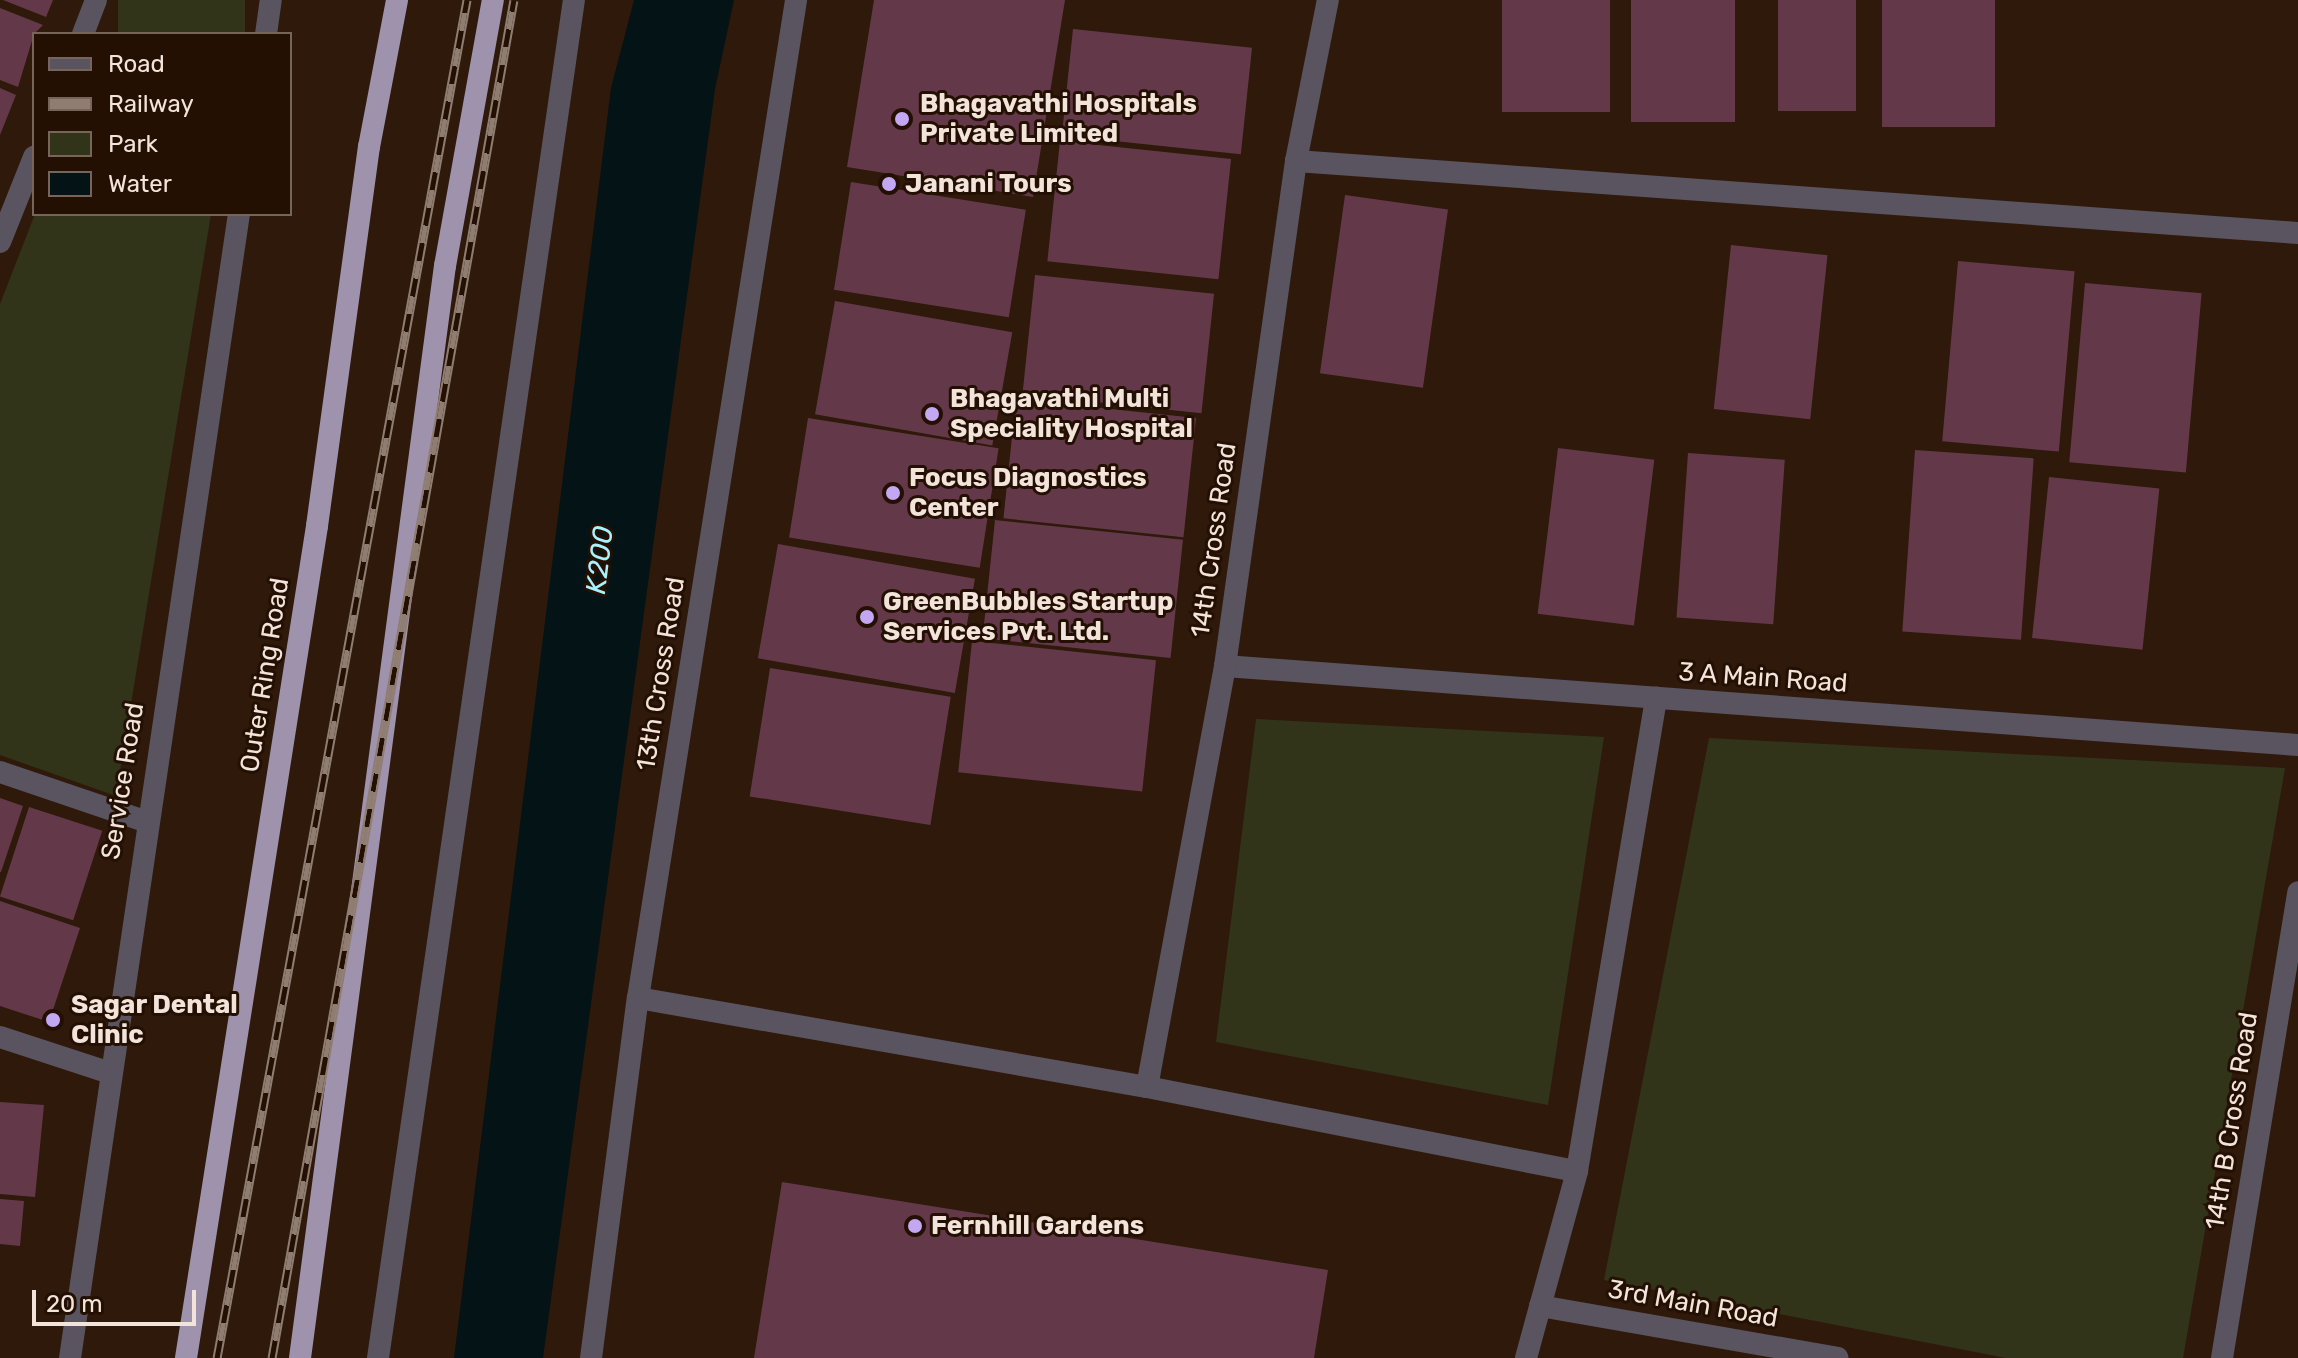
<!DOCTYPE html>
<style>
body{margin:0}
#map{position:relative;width:2298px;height:1358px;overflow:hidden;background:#2e190b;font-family:Rubik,sans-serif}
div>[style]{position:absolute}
.green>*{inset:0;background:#323419;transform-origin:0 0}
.water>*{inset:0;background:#031316}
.building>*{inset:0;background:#633949;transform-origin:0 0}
.minor>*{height:22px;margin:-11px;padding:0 11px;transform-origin:11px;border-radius:11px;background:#59545f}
.tertiary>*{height:22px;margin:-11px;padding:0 11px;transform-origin:11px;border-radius:11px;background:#59545f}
.trunk>*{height:22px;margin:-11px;padding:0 11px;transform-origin:11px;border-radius:11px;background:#9e92ac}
.rail>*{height:9px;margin-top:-4.5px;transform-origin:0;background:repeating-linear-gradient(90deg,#241003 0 18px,#8f7d71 0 36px);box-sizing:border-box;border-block:2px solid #8f7d71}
.dots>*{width:22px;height:22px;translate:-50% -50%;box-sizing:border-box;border:4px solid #241003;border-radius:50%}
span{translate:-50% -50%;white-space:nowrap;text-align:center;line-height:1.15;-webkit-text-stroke:6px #241003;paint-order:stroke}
.poi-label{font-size:26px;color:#f3e4db;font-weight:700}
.left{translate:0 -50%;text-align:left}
.street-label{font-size:26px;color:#f3e4db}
.water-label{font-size:28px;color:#a8f2ff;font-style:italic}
.legend{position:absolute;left:32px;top:32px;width:260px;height:184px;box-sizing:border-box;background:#241003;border:2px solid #776559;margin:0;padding:10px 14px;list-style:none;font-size:24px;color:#f3e4db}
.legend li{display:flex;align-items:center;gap:16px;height:40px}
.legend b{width:40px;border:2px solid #776559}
.scale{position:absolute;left:32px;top:1290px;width:164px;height:36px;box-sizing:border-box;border:4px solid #f3e4db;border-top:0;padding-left:10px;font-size:24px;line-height:28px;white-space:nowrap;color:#f3e4db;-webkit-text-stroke:6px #241003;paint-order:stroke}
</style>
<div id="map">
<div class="green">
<div style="left:118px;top:0;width:127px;height:36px"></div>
<div style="clip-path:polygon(35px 214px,211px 214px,116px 796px,0 755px,0 304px)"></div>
<div style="clip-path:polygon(1256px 719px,1604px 737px,1548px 1105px,1216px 1042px)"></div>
<div style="clip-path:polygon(1709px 738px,2285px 768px,2183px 1358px,2006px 1358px,1604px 1280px)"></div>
</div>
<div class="water">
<div style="clip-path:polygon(634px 0,734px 0,715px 89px,543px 1358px,454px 1358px,611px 88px)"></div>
</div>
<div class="building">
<div style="clip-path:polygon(3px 0,53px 0,46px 17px)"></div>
<div style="clip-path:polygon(874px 0,1065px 0,1033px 197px,847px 167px)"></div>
<div style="left:1502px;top:0;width:108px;height:112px"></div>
<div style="left:1631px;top:0;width:104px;height:122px"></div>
<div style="left:1778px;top:0;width:78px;height:111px"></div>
<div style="left:1882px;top:0;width:113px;height:127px"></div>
<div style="clip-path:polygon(0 8px,43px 25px,34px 34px,18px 87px,0 80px)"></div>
<div style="left:1073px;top:29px;width:180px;height:107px;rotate:6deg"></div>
<div style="clip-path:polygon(0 88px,16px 95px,0 135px)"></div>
<div style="left:1060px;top:141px;width:172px;height:121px;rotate:6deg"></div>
<div style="left:851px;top:182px;width:177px;height:109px;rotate:9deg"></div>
<div style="left:1345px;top:195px;width:104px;height:180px;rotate:8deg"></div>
<div style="left:1731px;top:245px;width:97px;height:165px;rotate:6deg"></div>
<div style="left:1958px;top:261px;width:117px;height:181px;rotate:5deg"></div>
<div style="left:1035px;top:275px;width:180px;height:120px;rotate:6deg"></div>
<div style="left:2085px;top:283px;width:117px;height:180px;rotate:5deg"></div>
<div style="left:835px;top:301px;width:180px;height:115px;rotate:10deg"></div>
<div style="left:1016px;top:399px;width:181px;height:120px;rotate:6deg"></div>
<div style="left:808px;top:418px;width:193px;height:121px;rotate:9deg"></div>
<div style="left:1558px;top:448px;width:97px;height:167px;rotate:7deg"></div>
<div style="left:1915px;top:450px;width:119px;height:182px;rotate:4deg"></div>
<div style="left:1688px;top:453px;width:97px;height:165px;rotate:4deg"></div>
<div style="left:2049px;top:477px;width:111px;height:162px;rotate:6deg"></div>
<div style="left:995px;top:520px;width:189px;height:119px;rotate:6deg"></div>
<div style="left:778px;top:544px;width:200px;height:116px;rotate:10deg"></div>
<div style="left:972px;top:641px;width:185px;height:132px;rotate:6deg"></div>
<div style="left:770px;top:668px;width:183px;height:130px;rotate:9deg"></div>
<div style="clip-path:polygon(0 798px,23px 806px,1px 872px,0 872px)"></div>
<div style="left:29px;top:807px;width:77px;height:94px;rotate:18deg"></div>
<div style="clip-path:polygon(0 901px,80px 928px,49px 1022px,0 1006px)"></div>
<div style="clip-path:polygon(0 1102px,44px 1105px,35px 1197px,0 1194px)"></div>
<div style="clip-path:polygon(782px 1182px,1328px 1270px,1314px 1358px,754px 1358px)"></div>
<div style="clip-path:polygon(0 1199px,24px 1201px,20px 1246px,0 1244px)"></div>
</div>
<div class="minor">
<div style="left:83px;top:34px;width:36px;rotate:-69deg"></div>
<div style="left:1296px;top:161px;width:1005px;rotate:4.11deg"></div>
<div style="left:0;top:242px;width:92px;rotate:-68.2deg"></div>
<div style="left:1225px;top:666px;width:1076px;rotate:4.21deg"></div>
<div style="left:0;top:772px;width:153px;rotate:18.7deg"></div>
<div style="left:638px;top:998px;width:517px;rotate:9.92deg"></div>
<div style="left:1147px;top:1087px;width:438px;rotate:11.1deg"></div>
<div style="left:0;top:1037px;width:116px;rotate:18.1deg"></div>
<div style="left:1147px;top:1087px;width:428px;rotate:-79.5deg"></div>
<div style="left:1225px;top:666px;width:510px;rotate:-82deg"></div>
<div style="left:1296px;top:161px;width:164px;rotate:-78.8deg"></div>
<div style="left:1540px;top:1306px;width:302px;rotate:9.9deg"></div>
<div style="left:591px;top:1358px;width:363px;rotate:-82.6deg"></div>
<div style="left:638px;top:998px;width:1010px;rotate:-81deg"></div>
<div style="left:1526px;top:1358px;width:194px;rotate:-74.7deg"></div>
<div style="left:1577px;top:1171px;width:480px;rotate:-80.5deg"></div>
<div style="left:2222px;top:1358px;width:472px;rotate:-80.7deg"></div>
</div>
<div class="tertiary">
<div style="left:266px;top:34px;width:34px;rotate:-82deg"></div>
<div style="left:70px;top:1358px;width:1156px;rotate:-81.6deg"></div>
<div style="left:378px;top:1358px;width:1372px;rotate:-81.79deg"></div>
</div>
<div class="trunk">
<div style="left:186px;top:1358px;width:842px;rotate:-81.05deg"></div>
<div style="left:317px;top:526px;width:383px;rotate:-82.2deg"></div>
<div style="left:369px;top:147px;width:150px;rotate:-79.2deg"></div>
<div style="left:300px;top:1358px;width:1102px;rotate:-82.44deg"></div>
<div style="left:445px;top:266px;width:270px;rotate:-79.8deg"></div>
</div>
<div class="rail">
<div style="left:217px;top:1358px;width:1381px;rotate:-79.57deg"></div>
<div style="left:272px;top:1358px;width:1379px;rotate:-79.9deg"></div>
</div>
<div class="dots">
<div style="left:902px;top:119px;background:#c3a7f2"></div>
<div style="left:889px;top:184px;background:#c3a7f2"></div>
<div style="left:932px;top:414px;background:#c3a7f2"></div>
<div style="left:893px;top:493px;background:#c3a7f2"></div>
<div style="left:867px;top:617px;background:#c3a7f2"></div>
<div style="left:53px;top:1020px;background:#c3a7f2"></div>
<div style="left:915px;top:1226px;background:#c3a7f2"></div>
</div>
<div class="poi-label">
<span class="left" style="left:920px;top:119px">Bhagavathi Hospitals<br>Private Limited</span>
<span class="left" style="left:905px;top:184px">Janani Tours</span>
<span class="left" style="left:950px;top:414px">Bhagavathi Multi<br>Speciality Hospital</span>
<span class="left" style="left:909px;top:493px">Focus Diagnostics<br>Center</span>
<span class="left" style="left:883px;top:617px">GreenBubbles Startup<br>Services Pvt. Ltd.</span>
<span class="left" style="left:71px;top:1020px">Sagar Dental<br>Clinic</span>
<span class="left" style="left:931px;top:1226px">Fernhill Gardens</span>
</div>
<div class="street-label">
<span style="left:1214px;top:540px;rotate:-82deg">14th Cross Road</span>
<span style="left:661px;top:674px;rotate:-81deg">13th Cross Road</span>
<span style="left:265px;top:675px;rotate:-81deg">Outer Ring Road</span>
<span style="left:1763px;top:678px;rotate:4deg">3 A Main Road</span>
<span style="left:123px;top:781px;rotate:-81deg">Service Road</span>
<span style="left:2232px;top:1121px;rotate:-81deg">14th B Cross Road</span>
<span style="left:1693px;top:1304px;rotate:10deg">3rd Main Road</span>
</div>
<div class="water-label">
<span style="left:600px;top:560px;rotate:-83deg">K200</span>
</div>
<ul class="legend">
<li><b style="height:10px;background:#59545f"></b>Road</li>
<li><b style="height:10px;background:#8f7d71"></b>Railway</li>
<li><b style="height:22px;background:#323419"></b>Park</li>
<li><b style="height:22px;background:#031316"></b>Water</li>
</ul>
<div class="scale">20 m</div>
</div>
